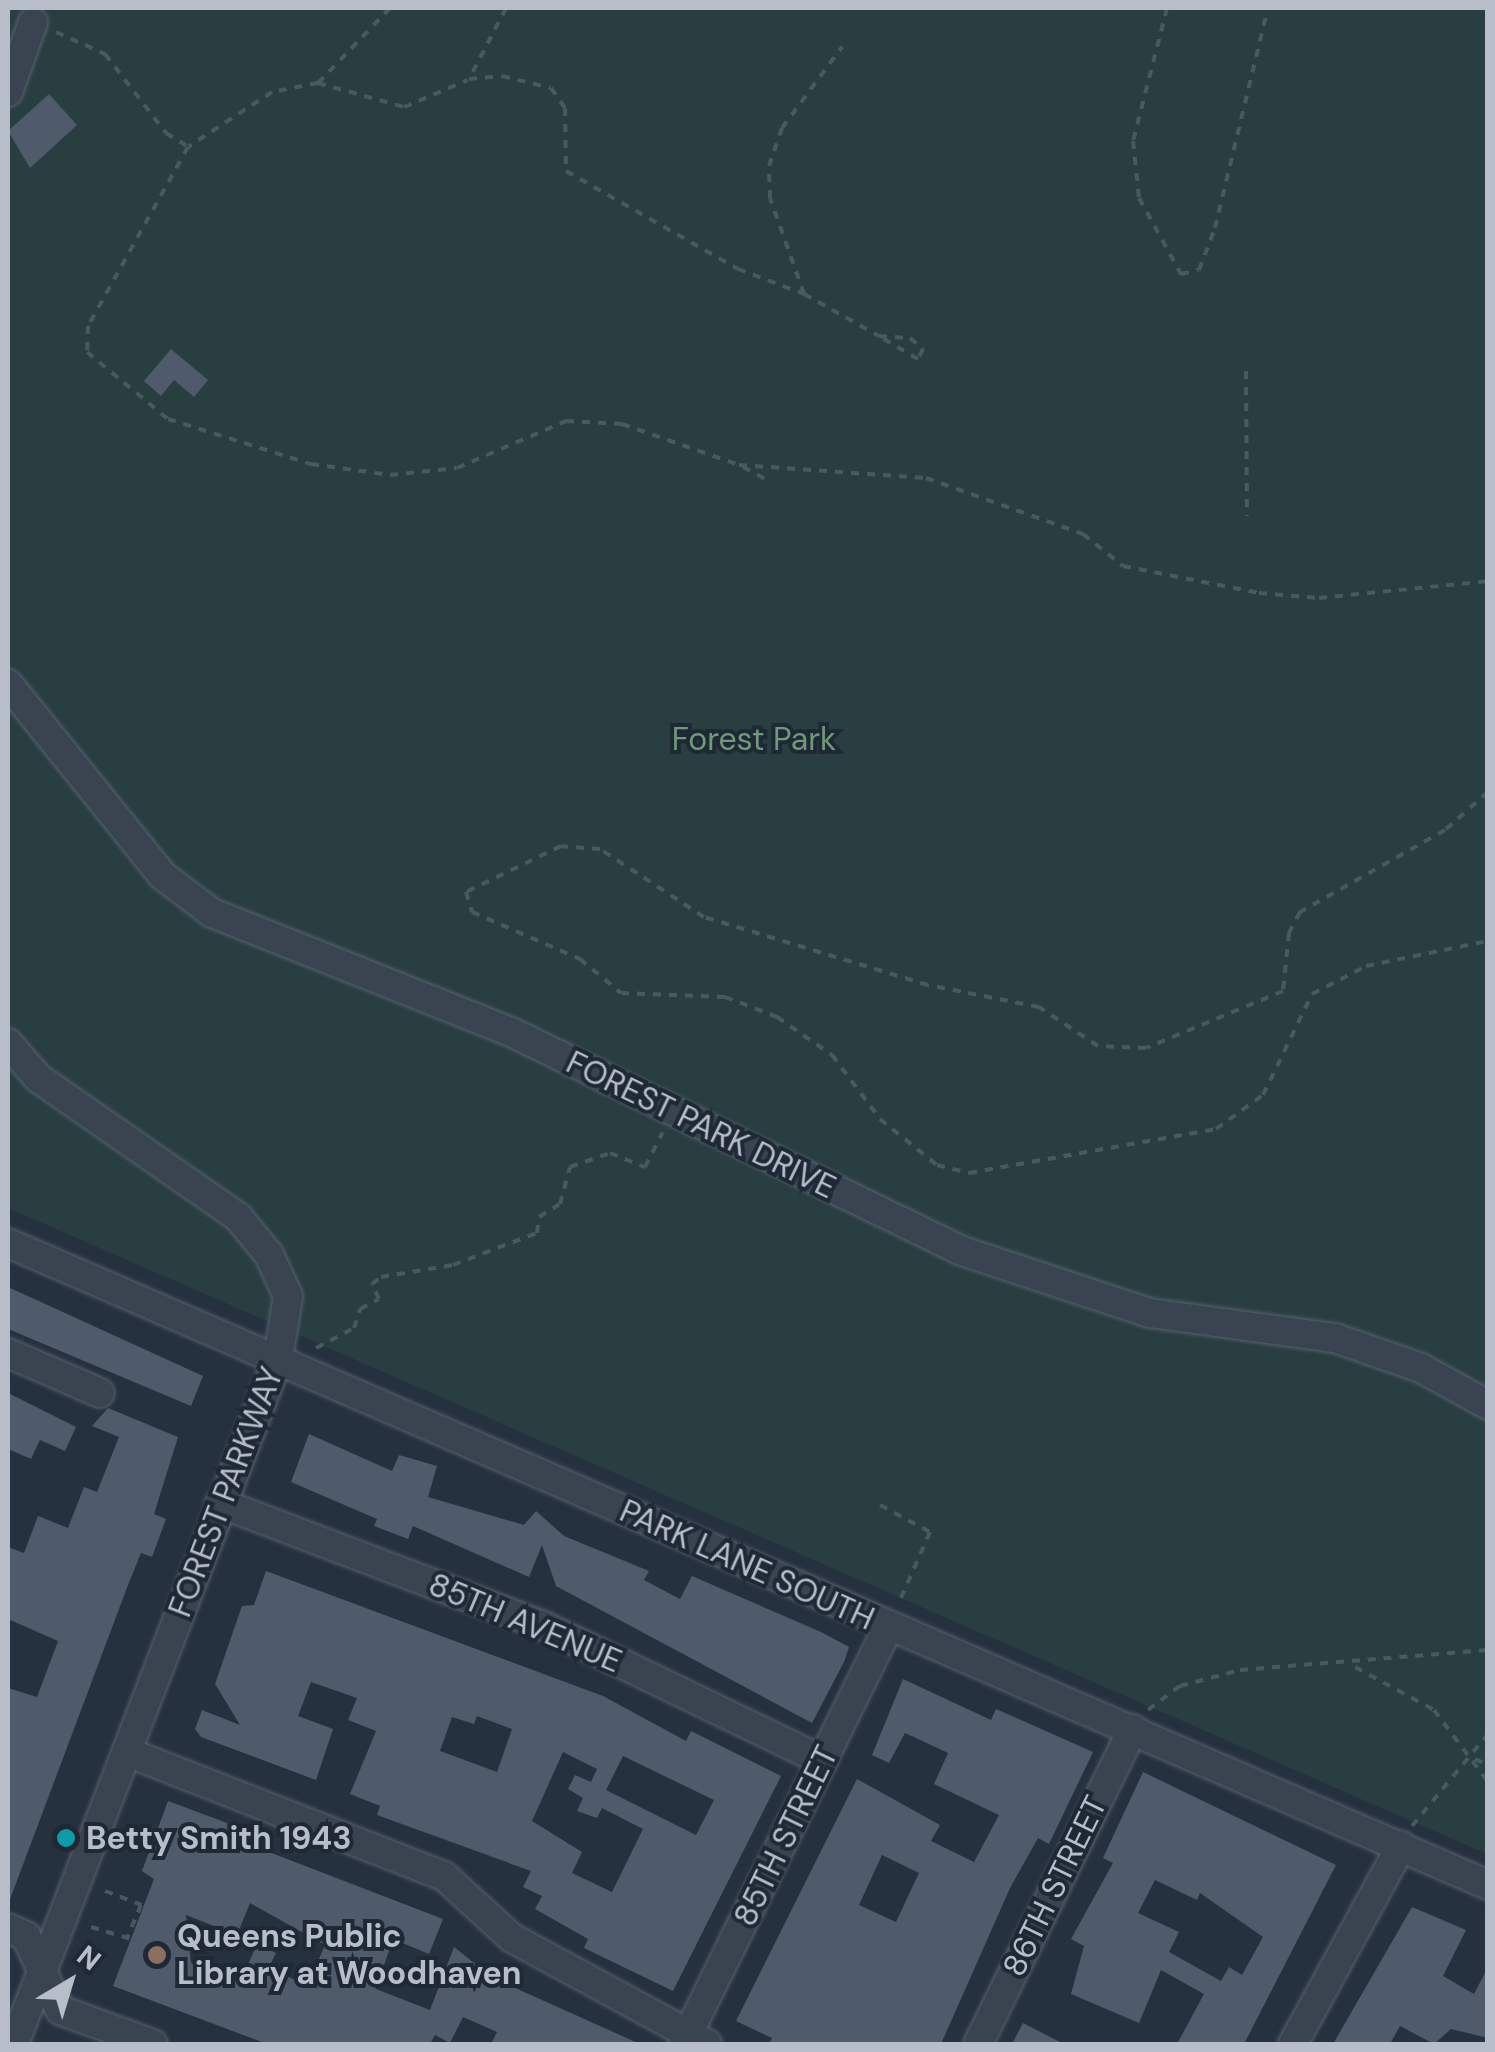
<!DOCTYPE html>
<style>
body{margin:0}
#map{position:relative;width:1495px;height:2052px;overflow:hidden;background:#263140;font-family:"DM Sans",sans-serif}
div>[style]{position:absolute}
.green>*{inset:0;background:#283e41}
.building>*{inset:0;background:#4f5a6b}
.path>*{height:4px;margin-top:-2px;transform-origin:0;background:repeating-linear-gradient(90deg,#465b5e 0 8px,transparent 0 16px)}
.roads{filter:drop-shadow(0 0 2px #58616d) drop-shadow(0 0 2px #58616d)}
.minor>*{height:28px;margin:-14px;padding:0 14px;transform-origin:14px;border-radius:14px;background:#3a4350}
.dots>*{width:28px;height:28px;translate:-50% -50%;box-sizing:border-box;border:5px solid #1f2835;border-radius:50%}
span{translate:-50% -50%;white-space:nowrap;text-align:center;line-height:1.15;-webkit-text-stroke:8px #1f2835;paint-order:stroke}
.park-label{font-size:32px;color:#6f9a78}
.street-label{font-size:32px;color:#b7beca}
.poi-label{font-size:32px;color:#b7beca;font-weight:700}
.left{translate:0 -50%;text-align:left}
.frame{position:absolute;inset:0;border:10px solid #b7beca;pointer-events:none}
.north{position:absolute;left:20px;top:1932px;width:100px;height:100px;-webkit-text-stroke:8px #1f2835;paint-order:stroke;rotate:38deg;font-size:28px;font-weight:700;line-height:40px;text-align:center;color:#b7beca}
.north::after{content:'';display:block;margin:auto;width:35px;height:45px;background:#b7beca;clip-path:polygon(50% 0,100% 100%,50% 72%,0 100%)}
</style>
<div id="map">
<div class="green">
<div style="clip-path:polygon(8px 8px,1487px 8px,1487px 1854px,8px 1208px)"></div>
</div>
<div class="building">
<div style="clip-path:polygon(49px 94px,77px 125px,30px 168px,8px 131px)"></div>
<div style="clip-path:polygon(171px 349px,208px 380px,194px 397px,174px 380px,161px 396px,144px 381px)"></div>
<div style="clip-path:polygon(8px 1287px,203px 1376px,191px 1406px,8px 1329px)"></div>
<div style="clip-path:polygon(8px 1393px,76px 1427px,65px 1451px,40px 1440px,31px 1459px,8px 1449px)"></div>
<div style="clip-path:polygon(108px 1408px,178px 1437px,154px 1514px,166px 1519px,152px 1557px,141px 1553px,128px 1585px,9px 1902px,8px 1688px,37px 1697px,58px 1641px,8px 1619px,8px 1547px,24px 1553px,38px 1516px,68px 1528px,84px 1487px,97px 1492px,119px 1437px,92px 1426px)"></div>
<div style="clip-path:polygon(309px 1434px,392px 1471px,399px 1455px,437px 1466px,428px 1497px,524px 1525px,536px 1511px,564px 1536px,649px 1571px,644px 1580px,680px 1599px,692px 1576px,821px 1632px,849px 1647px,844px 1662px,812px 1723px,556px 1586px,542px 1545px,529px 1577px,413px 1526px,408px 1539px,374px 1526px,377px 1519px,291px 1482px)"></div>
<div style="clip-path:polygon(evenodd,266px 1571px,603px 1696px,686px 1741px,691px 1731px,781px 1776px,673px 1991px,584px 1948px,588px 1939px,535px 1909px,542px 1896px,523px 1887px,531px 1871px,377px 1815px,380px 1806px,350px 1794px,376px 1731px,348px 1720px,357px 1698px,311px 1682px,298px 1716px,333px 1729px,316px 1780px,201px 1737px,195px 1729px,202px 1710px,240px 1725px,215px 1684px,242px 1606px,254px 1605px,266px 1571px,477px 1716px,512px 1729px,497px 1772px,440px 1751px,452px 1717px,474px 1724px,477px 1716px,266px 1571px,563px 1752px,597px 1769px,591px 1782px,575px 1775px,568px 1789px,583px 1798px,577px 1811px,597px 1818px,602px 1808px,643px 1829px,612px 1892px,572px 1873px,582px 1852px,532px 1821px,563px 1752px,266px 1571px,623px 1756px,714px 1800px,696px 1835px,606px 1790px,623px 1756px)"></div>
<div style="clip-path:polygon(evenodd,903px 1679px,991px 1720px,996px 1709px,1093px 1752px,1049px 1844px,1038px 1838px,1010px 1888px,941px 2044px,769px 2044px,772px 2038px,736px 2021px,857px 1779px,940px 1825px,931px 1841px,974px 1862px,999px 1815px,934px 1784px,948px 1753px,905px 1733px,889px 1763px,872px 1755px,903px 1679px,882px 1855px,919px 1873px,896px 1922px,859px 1905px,882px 1855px)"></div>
<div style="clip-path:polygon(evenodd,1143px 1772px,1336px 1865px,1244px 2044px,1177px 2044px,1204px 1994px,1161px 1970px,1139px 2023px,1071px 1994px,1084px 1946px,1071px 1939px,1113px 1863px,1103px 1858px,1143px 1772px,1155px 1880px,1197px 1900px,1200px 1893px,1263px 1937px,1242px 1975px,1229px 1967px,1221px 1981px,1169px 1952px,1179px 1932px,1138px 1913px,1155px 1880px)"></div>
<div style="clip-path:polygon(evenodd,168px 1801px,227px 1823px,230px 1837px,443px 1919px,429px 1954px,393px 1939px,376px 1989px,430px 2010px,454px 1947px,493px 1978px,640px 2044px,491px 2044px,497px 2032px,463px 2017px,450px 2043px,435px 2035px,430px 2044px,267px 2044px,113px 1986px,154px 1879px,142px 1871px,168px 1801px,250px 1903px,325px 1945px,308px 1985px,268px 1969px,276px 1953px,257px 1944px,240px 1983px,191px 1963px,186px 1915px,237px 1935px,250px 1903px)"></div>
<div style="clip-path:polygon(1412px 1907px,1466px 1930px,1443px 1976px,1474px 1994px,1488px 1967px,1488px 2038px,1451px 2029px,1434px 2044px,1400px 2026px,1390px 2044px,1333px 2044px)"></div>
<div style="clip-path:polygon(1023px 2023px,1064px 2044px,1012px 2044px)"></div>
</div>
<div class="path">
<div style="left:390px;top:8px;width:104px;rotate:133.8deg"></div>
<div style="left:318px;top:83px;width:47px;rotate:168.9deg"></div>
<div style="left:272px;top:92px;width:100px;rotate:146.8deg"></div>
<div style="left:188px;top:147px;width:205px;rotate:119.2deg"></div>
<div style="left:88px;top:326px;width:26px;rotate:92deg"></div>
<div style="left:87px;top:352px;width:105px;rotate:39.6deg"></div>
<div style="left:168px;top:419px;width:150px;rotate:17.5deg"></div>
<div style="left:311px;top:464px;width:80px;rotate:7.9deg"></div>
<div style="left:390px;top:475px;width:67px;rotate:-6deg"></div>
<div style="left:457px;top:468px;width:119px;rotate:-23.3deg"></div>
<div style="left:566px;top:421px;width:56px;rotate:3.1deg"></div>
<div style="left:622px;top:424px;width:124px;rotate:19.3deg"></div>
<div style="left:739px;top:465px;width:187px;rotate:4deg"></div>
<div style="left:926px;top:478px;width:167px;rotate:19.6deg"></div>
<div style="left:1083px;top:534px;width:51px;rotate:38.7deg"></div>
<div style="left:1123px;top:566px;width:139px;rotate:11.2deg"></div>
<div style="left:1259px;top:593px;width:60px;rotate:4.8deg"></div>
<div style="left:1319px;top:598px;width:170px;rotate:-5.7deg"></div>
<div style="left:506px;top:8px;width:80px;rotate:117.5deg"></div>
<div style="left:469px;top:79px;width:33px;rotate:-5deg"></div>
<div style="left:502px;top:76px;width:50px;rotate:13.8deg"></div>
<div style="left:551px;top:88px;width:24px;rotate:55deg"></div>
<div style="left:565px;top:108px;width:63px;rotate:89.1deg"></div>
<div style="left:566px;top:171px;width:198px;rotate:29.7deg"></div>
<div style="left:738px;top:269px;width:71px;rotate:20.7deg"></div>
<div style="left:804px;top:294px;width:102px;rotate:-109.5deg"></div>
<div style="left:770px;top:198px;width:32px;rotate:-92deg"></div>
<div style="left:769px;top:166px;width:40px;rotate:-71.1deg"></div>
<div style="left:782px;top:128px;width:101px;rotate:-53.5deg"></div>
<div style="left:1167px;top:8px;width:137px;rotate:104.3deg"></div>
<div style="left:1133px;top:141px;width:57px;rotate:84deg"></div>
<div style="left:1139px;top:198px;width:87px;rotate:61.1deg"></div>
<div style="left:1181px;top:274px;width:18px;rotate:-13deg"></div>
<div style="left:1199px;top:270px;width:45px;rotate:-69.1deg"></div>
<div style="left:1215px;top:228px;width:226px;rotate:-76.5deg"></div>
<div style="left:56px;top:32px;width:54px;rotate:24.2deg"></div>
<div style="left:105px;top:54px;width:100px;rotate:52.3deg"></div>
<div style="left:166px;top:133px;width:26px;rotate:32deg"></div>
<div style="left:318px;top:83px;width:89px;rotate:15.6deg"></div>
<div style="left:404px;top:107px;width:69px;rotate:-22.9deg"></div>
<div style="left:804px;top:294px;width:86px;rotate:29.2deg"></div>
<div style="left:879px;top:336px;width:31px;rotate:4deg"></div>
<div style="left:910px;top:338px;width:17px;rotate:40deg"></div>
<div style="left:923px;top:349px;width:11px;rotate:117deg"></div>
<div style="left:918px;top:359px;width:45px;rotate:-149.5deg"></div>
<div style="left:1246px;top:371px;width:145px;rotate:89.6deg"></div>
<div style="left:743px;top:467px;width:26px;rotate:28deg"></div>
<div style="left:1488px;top:792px;width:57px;rotate:138.5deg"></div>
<div style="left:1445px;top:830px;width:167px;rotate:150.5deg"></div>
<div style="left:1300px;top:912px;width:24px;rotate:118deg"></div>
<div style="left:1289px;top:933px;width:58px;rotate:95.9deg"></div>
<div style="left:1283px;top:991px;width:148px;rotate:157.4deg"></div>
<div style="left:1146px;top:1048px;width:48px;rotate:-177.6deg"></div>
<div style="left:1098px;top:1046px;width:71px;rotate:-146.5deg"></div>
<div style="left:1039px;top:1007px;width:113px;rotate:-168.8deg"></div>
<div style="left:928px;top:985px;width:234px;rotate:-163.1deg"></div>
<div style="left:704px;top:917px;width:124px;rotate:-146.8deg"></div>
<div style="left:600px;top:849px;width:39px;rotate:-176deg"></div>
<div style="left:561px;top:846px;width:106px;rotate:154.2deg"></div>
<div style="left:466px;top:892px;width:21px;rotate:73deg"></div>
<div style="left:472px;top:912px;width:118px;rotate:23.5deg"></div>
<div style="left:580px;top:959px;width:53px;rotate:39.7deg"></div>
<div style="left:621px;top:993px;width:104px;rotate:2.2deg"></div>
<div style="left:725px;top:997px;width:56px;rotate:21deg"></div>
<div style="left:777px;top:1017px;width:67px;rotate:34.6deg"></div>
<div style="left:832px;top:1055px;width:80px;rotate:53.1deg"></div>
<div style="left:880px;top:1119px;width:73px;rotate:38.9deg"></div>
<div style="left:937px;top:1165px;width:33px;rotate:14deg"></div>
<div style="left:969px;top:1173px;width:251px;rotate:-10.1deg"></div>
<div style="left:1216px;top:1129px;width:58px;rotate:-35.9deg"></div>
<div style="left:1263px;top:1095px;width:112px;rotate:-64.1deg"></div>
<div style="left:1312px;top:994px;width:61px;rotate:-27.4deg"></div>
<div style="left:1366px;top:966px;width:125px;rotate:-11.6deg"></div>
<div style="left:316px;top:1348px;width:43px;rotate:-27.8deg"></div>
<div style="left:354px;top:1328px;width:20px;rotate:-72deg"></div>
<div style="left:360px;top:1309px;width:21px;rotate:-28deg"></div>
<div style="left:379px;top:1299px;width:17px;rotate:-115deg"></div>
<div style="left:372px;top:1284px;width:11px;rotate:-38deg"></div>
<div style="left:381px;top:1277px;width:73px;rotate:-9.5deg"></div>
<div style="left:453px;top:1265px;width:90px;rotate:-20.9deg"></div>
<div style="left:537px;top:1233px;width:16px;rotate:-83deg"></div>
<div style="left:539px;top:1217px;width:25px;rotate:-32deg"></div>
<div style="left:560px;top:1204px;width:38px;rotate:-75deg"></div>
<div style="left:570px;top:1167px;width:42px;rotate:-19.3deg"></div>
<div style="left:610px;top:1153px;width:38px;rotate:22deg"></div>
<div style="left:645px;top:1167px;width:39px;rotate:-63deg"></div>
<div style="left:880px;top:1505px;width:57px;rotate:28.4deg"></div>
<div style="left:930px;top:1532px;width:74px;rotate:113.8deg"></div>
<div style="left:1355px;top:1667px;width:90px;rotate:28.6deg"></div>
<div style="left:1434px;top:1710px;width:90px;rotate:53.1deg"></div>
<div style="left:1148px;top:1710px;width:40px;rotate:-37deg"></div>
<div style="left:1180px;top:1686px;width:62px;rotate:-14.9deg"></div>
<div style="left:1240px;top:1670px;width:249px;rotate:-4.6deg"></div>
<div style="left:1475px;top:1759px;width:14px;rotate:25deg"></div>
<div style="left:1412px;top:1826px;width:119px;rotate:-50.4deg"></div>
<div style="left:105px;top:1891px;width:39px;rotate:21deg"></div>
<div style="left:141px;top:1905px;width:36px;rotate:113deg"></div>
<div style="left:91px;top:1927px;width:42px;rotate:16.7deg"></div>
</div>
<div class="roads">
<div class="minor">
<div style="left:8px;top:92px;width:74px;rotate:-70.3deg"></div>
<div style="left:8px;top:684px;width:245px;rotate:51.1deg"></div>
<div style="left:162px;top:875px;width:63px;rotate:37.2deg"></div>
<div style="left:212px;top:913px;width:322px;rotate:21.7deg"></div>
<div style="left:511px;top:1032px;width:498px;rotate:25.9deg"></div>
<div style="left:959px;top:1250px;width:201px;rotate:18.3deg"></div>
<div style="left:1150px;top:1313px;width:187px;rotate:7.7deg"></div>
<div style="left:1335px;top:1338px;width:91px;rotate:19.2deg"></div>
<div style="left:1421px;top:1368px;width:77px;rotate:28.9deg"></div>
<div style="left:8px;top:1043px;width:46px;rotate:49.4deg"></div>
<div style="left:38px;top:1078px;width:244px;rotate:34.8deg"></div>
<div style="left:238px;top:1217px;width:49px;rotate:50.8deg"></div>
<div style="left:269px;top:1255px;width:45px;rotate:65.1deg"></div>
<div style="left:288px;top:1296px;width:64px;rotate:99deg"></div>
<div style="left:278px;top:1359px;width:734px;rotate:111.08deg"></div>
<div style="left:8px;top:1243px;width:1613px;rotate:23.45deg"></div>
<div style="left:8px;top:1353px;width:100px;rotate:23.5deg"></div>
<div style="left:220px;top:1503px;width:347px;rotate:20.8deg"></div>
<div style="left:544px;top:1626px;width:310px;rotate:25.8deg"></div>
<div style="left:127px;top:1752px;width:340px;rotate:21.4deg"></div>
<div style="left:444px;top:1876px;width:92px;rotate:42.4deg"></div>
<div style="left:512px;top:1938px;width:222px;rotate:28.5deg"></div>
<div style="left:8px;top:1928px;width:20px;rotate:24deg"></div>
<div style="left:26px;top:1936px;width:81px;rotate:65.3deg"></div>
<div style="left:60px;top:2010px;width:99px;rotate:20.1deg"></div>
<div style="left:683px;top:2044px;width:465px;rotate:-63.8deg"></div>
<div style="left:978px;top:2044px;width:351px;rotate:-63.8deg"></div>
<div style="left:1293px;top:2044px;width:226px;rotate:-61.4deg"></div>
</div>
</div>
<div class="dots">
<div style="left:66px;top:1838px;background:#0f9aa8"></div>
<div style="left:157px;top:1955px;background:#8d6e63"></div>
</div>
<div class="park-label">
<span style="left:754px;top:739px">Forest Park</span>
</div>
<div class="street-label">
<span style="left:701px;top:1125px;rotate:26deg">FOREST PARK DRIVE</span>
<span style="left:226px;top:1492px;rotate:-69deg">FOREST PARKWAY</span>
<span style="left:747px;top:1565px;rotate:24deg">PARK LANE SOUTH</span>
<span style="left:525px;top:1623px;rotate:23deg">85TH AVENUE</span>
<span style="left:786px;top:1836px;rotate:-64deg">85TH STREET</span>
<span style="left:1055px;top:1886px;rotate:-64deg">86TH STREET</span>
</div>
<div class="poi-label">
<span class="left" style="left:86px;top:1838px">Betty Smith 1943</span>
<span class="left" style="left:177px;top:1955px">Queens Public<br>Library at Woodhaven</span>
</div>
<div class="frame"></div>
<div class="north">N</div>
</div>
